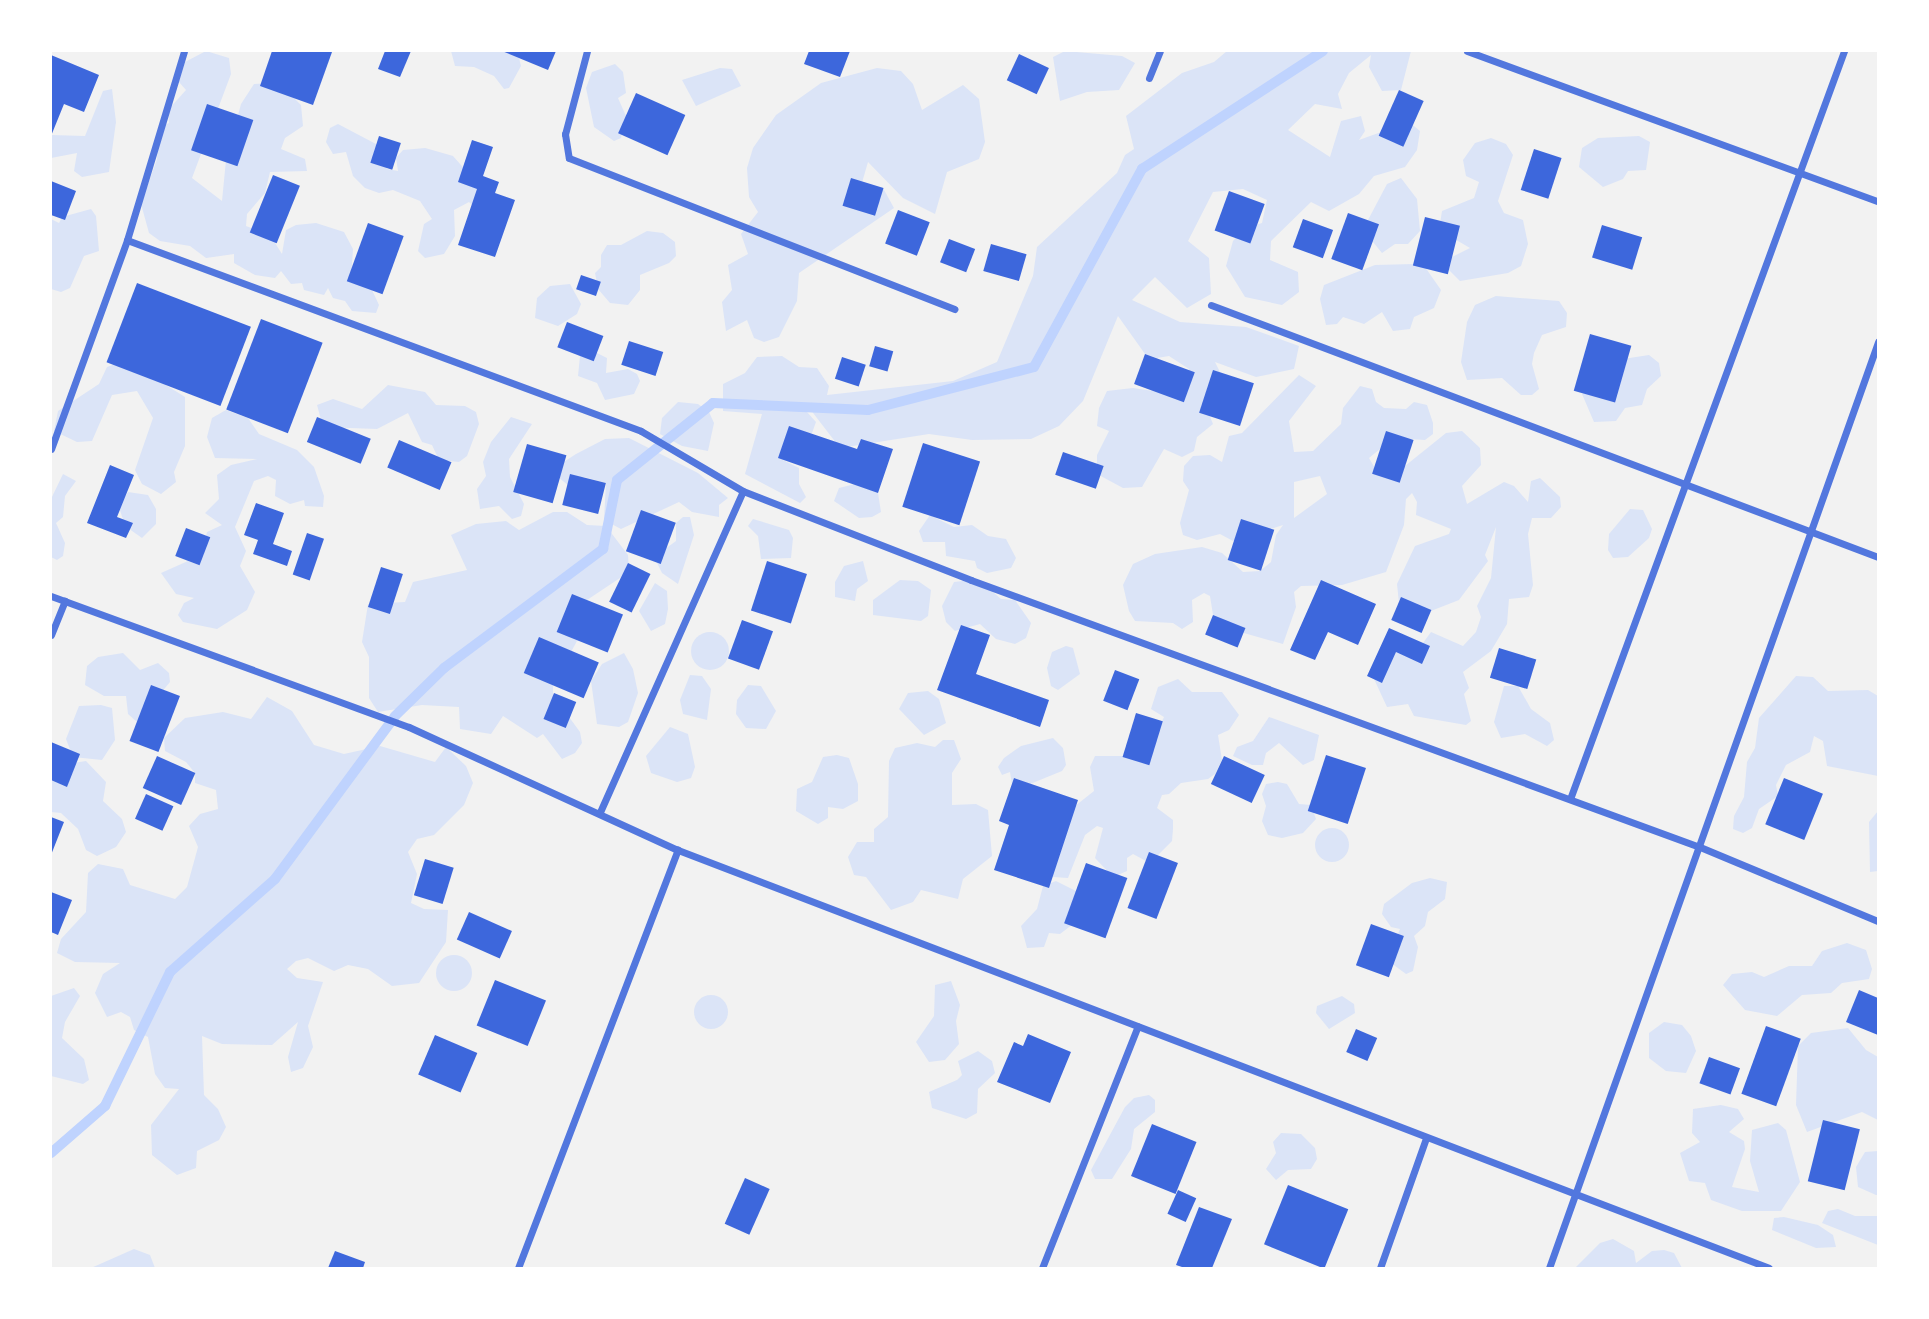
<!DOCTYPE html>
<style>
body{margin:0}
#map{position:relative;width:1929px;height:1319px;overflow:hidden;background:#f2f2f2;font-family:"DejaVu Sans",sans-serif}
div>[style]{position:absolute}
.green>*{inset:0;background:#dbe4f7}
.round{border-radius:50%}
.stream>*{height:10px;margin:-5px;padding:0 5px;transform-origin:5px;border-radius:5px;background:#bfd3fe}
.building>*{inset:0;background:#3d67dc;transform-origin:0 0}
.minor>*{height:7px;margin:-3.5px;padding:0 3.5px;transform-origin:3.5px;border-radius:3.5px;background:#5277de}
span{translate:-50% -50%;white-space:nowrap;text-align:center;line-height:1.15;-webkit-text-stroke:7px #fff;paint-order:stroke}
.frame{position:absolute;inset:0;border:52px solid #fff;pointer-events:none}
</style>
<div id="map">
<div class="green">
<div style="clip-path:polygon(206px 51px,229px 58px,231px 74px,192px 178px,222px 201px,226px 160px,241px 104px,254px 84px,272px 83px,286px 90px,301px 105px,303px 126px,285px 138px,281px 149px,305px 159px,307px 171px,270px 172px,265px 193px,247px 214px,246px 226px,270px 235px,282px 254px,286px 230px,296px 225px,316px 223px,344px 232px,353px 249px,351px 279px,372px 290px,379px 305px,376px 313px,352px 311px,345px 301px,333px 298px,328px 288px,324px 295px,304px 290px,302px 283px,291px 284px,281px 271px,275px 278px,255px 275px,234px 263px,234px 254px,206px 258px,190px 246px,160px 241px,149px 233px,141px 204px,157px 159px,159px 128px,169px 123px,168px 110px,186px 90px,179px 82px,185px 62px)"></div>
<div style="clip-path:polygon(451px 51px,508px 51px,519px 58px,521px 66px,509px 88px,504px 89px,494px 76px,474px 67px,455px 66px)"></div>
<div style="clip-path:polygon(1065px 51px,1122px 56px,1135px 63px,1119px 90px,1087px 92px,1060px 101px,1053px 57px)"></div>
<div style="clip-path:polygon(1227px 51px,1411px 51px,1401px 90px,1382px 91px,1369px 67px,1371px 55px,1349px 73px,1338px 94px,1342px 109px,1315px 104px,1288px 130px,1330px 157px,1341px 121px,1361px 116px,1365px 131px,1359px 140px,1409px 122px,1420px 131px,1417px 150px,1405px 167px,1374px 176px,1359px 194px,1329px 211px,1311px 202px,1271px 241px,1270px 260px,1298px 272px,1299px 292px,1282px 305px,1245px 297px,1226px 266px,1233px 241px,1243px 229px,1262px 223px,1267px 200px,1243px 189px,1213px 192px,1188px 241px,1209px 258px,1211px 294px,1187px 308px,1155px 277px,1132px 300px,1180px 322px,1246px 327px,1299px 346px,1294px 369px,1256px 377px,1215px 362px,1221px 374px,1207px 409px,1213px 424px,1197px 437px,1194px 451px,1182px 457px,1164px 449px,1142px 487px,1123px 488px,1097px 474px,1097px 455px,1109px 431px,1097px 426px,1099px 408px,1107px 391px,1133px 388px,1180px 395px,1189px 369px,1169px 356px,1157px 358px,1145px 354px,1118px 316px,1083px 401px,1059px 426px,1031px 439px,972px 440px,929px 434px,840px 448px,810px 409px,807px 412px,816px 422px,812px 433px,802px 434px,783px 460px,799px 468px,799px 484px,806px 497px,800px 503px,745px 474px,762px 414px,723px 411px,723px 384px,745px 373px,757px 357px,782px 356px,799px 367px,817px 368px,829px 386px,827px 395px,953px 381px,997px 362px,1033px 276px,1037px 247px,1117px 173px,1125px 155px,1134px 149px,1126px 116px,1182px 73px,1214px 62px)"></div>
<div style="clip-path:polygon(615px 64px,623px 72px,626px 93px,618px 98px,626px 116px,621px 138px,614px 141px,594px 127px,586px 88px,592px 72px)"></div>
<div style="clip-path:polygon(720px 68px,732px 69px,741px 86px,696px 106px,682px 80px)"></div>
<div style="clip-path:polygon(877px 68px,901px 71px,913px 84px,922px 110px,963px 85px,979px 99px,985px 142px,979px 159px,947px 172px,935px 214px,903px 198px,868px 162px,861px 186px,883px 188px,894px 208px,799px 273px,797px 301px,779px 337px,764px 342px,754px 338px,747px 320px,726px 331px,722px 302px,732px 290px,728px 265px,748px 254px,741px 234px,758px 212px,749px 197px,747px 168px,753px 148px,776px 115px,821px 83px)"></div>
<div style="clip-path:polygon(112px 89px,116px 122px,109px 172px,82px 177px,74px 171px,77px 153px,51px 158px,51px 135px,85px 136px,103px 91px)"></div>
<div style="clip-path:polygon(338px 124px,376px 144px,387px 169px,398px 171px,396px 158px,403px 150px,425px 148px,453px 156px,484px 191px,477px 210px,469px 202px,454px 210px,455px 236px,444px 254px,425px 258px,418px 251px,424px 224px,432px 219px,420px 201px,393px 190px,379px 193px,365px 188px,353px 176px,346px 152px,333px 154px,326px 142px,330px 128px)"></div>
<div style="clip-path:polygon(1639px 136px,1650px 142px,1646px 170px,1628px 171px,1623px 179px,1603px 187px,1579px 167px,1582px 148px,1598px 138px)"></div>
<div style="clip-path:polygon(1491px 138px,1506px 144px,1513px 155px,1498px 201px,1504px 213px,1523px 220px,1528px 244px,1521px 266px,1508px 273px,1460px 281px,1449px 270px,1452px 257px,1470px 248px,1439px 230px,1442px 211px,1474px 198px,1479px 182px,1466px 176px,1463px 160px,1475px 143px)"></div>
<div style="clip-path:polygon(1401px 178px,1417px 199px,1420px 231px,1408px 244px,1395px 244px,1382px 253px,1373px 242px,1368px 220px,1387px 184px)"></div>
<div style="clip-path:polygon(91px 209px,96px 216px,99px 251px,84px 256px,70px 288px,61px 292px,51px 289px,51px 219px,59px 223px,62px 217px)"></div>
<div style="clip-path:polygon(647px 231px,663px 233px,675px 242px,676px 256px,669px 263px,640px 275px,640px 290px,628px 305px,610px 303px,598px 289px,595px 273px,601px 267px,601px 255px,607px 245px,621px 245px)"></div>
<div style="clip-path:polygon(1414px 264px,1425px 267px,1441px 290px,1434px 308px,1414px 317px,1410px 329px,1393px 331px,1382px 312px,1364px 324px,1343px 317px,1337px 324px,1326px 325px,1320px 299px,1324px 285px,1375px 265px)"></div>
<div style="clip-path:polygon(570px 284px,581px 304px,577px 314px,558px 326px,535px 318px,537px 298px,550px 286px)"></div>
<div style="clip-path:polygon(1496px 296px,1559px 301px,1567px 313px,1566px 327px,1542px 335px,1534px 353px,1532px 364px,1539px 389px,1532px 395px,1521px 395px,1502px 378px,1467px 380px,1461px 362px,1467px 322px,1475px 305px)"></div>
<div style="clip-path:polygon(597px 353px,607px 358px,606px 373px,628px 369px,637px 374px,640px 381px,634px 394px,605px 400px,597px 383px,578px 376px,580px 356px)"></div>
<div style="clip-path:polygon(1649px 355px,1659px 363px,1661px 376px,1647px 389px,1642px 405px,1625px 408px,1616px 421px,1594px 422px,1582px 394px,1623px 359px)"></div>
<div style="clip-path:polygon(126px 360px,185px 397px,185px 446px,174px 472px,176px 482px,161px 494px,142px 484px,135px 470px,153px 418px,137px 391px,112px 395px,92px 441px,77px 442px,54px 431px,58px 411px,99px 384px,107px 367px)"></div>
<div style="clip-path:polygon(evenodd,1299px 375px,1316px 386px,1289px 421px,1294px 452px,1313px 451px,1341px 424px,1343px 408px,1360px 386px,1372px 389px,1376px 402px,1384px 408px,1406px 409px,1414px 402px,1427px 405px,1433px 423px,1433px 434px,1425px 440px,1409px 439px,1380px 449px,1369px 458px,1376px 470px,1400px 470px,1446px 433px,1462px 431px,1480px 448px,1481px 465px,1462px 486px,1467px 504px,1504px 482px,1514px 486px,1528px 502px,1531px 481px,1540px 478px,1560px 497px,1561px 507px,1551px 518px,1532px 518px,1528px 534px,1533px 585px,1529px 597px,1509px 599px,1507px 624px,1491px 651px,1463px 672px,1469px 688px,1464px 694px,1471px 721px,1466px 725px,1414px 716px,1408px 704px,1387px 707px,1374px 679px,1390px 647px,1412px 658px,1431px 632px,1463px 646px,1476px 632px,1481px 617px,1477px 606px,1491px 578px,1496px 527px,1485px 555px,1488px 561px,1459px 600px,1418px 616px,1399px 603px,1397px 584px,1415px 546px,1449px 534px,1451px 529px,1416px 515px,1417px 502px,1412px 493px,1406px 499px,1404px 525px,1386px 572px,1342px 585px,1301px 586px,1294px 592px,1296px 607px,1283px 644px,1244px 633px,1213px 615px,1210px 596px,1204px 593px,1192px 600px,1193px 622px,1182px 629px,1173px 623px,1135px 621px,1129px 611px,1123px 585px,1133px 564px,1155px 554px,1202px 547px,1222px 553px,1243px 572px,1260px 571px,1271px 562px,1276px 535px,1283px 525px,1233px 541px,1220px 534px,1197px 540px,1183px 535px,1180px 523px,1189px 490px,1183px 481px,1184px 466px,1193px 456px,1210px 455px,1222px 462px,1229px 436px,1242px 433px,1299px 375px,1320px 476px,1327px 494px,1294px 518px,1294px 482px,1320px 476px)"></div>
<div style="clip-path:polygon(388px 385px,425px 392px,436px 405px,465px 406px,476px 412px,479px 424px,467px 456px,459px 462px,439px 460px,432px 445px,422px 442px,408px 413px,377px 429px,323px 427px,317px 405px,333px 399px,362px 409px)"></div>
<div style="clip-path:polygon(678px 402px,698px 404px,709px 412px,714px 423px,708px 451px,682px 446px,660px 434px,662px 418px)"></div>
<div style="clip-path:polygon(226px 410px,248px 418px,259px 434px,297px 450px,314px 467px,324px 496px,323px 507px,305px 506px,304px 500px,290px 504px,275px 496px,276px 480px,268px 476px,254px 481px,235px 527px,246px 551px,240px 566px,255px 592px,247px 610px,217px 629px,183px 622px,178px 615px,184px 603px,194px 598px,176px 594px,161px 573px,188px 561px,199px 565px,207px 532px,222px 525px,205px 513px,219px 499px,217px 475px,231px 465px,257px 459px,215px 458px,207px 437px,212px 418px)"></div>
<div style="clip-path:polygon(511px 417px,532px 424px,509px 459px,510px 477px,524px 504px,521px 516px,512px 519px,499px 506px,480px 509px,477px 489px,486px 476px,483px 462px,491px 442px)"></div>
<div style="clip-path:polygon(629px 438px,698px 473px,728px 498px,719px 505px,719px 517px,692px 512px,679px 502px,621px 529px,604px 520px,606px 483px,584px 477px,568px 485px,559px 478px,559px 465px,576px 454px,605px 439px)"></div>
<div style="clip-path:polygon(63px 474px,76px 481px,65px 496px,63px 517px,56px 523px,65px 543px,63px 556px,57px 560px,51px 557px,51px 499px)"></div>
<div style="clip-path:polygon(859px 483px,872px 485px,878px 493px,881px 512px,872px 517px,859px 518px,834px 501px,839px 488px)"></div>
<div style="clip-path:polygon(128px 492px,148px 495px,156px 509px,156px 524px,142px 538px,125px 526px,119px 507px)"></div>
<div style="clip-path:polygon(1630px 509px,1643px 510px,1652px 529px,1649px 538px,1628px 557px,1613px 558px,1608px 550px,1609px 534px)"></div>
<div style="clip-path:polygon(553px 512px,567px 512px,587px 525px,606px 526px,628px 555px,629px 572px,587px 600px,577px 641px,553px 685px,553px 695px,580px 732px,582px 743px,575px 753px,562px 759px,543px 734px,537px 738px,503px 716px,491px 734px,460px 729px,459px 707px,422px 705px,378px 712px,369px 698px,369px 657px,362px 642px,368px 604px,405px 602px,413px 582px,467px 570px,451px 535px,476px 524px,506px 521px,519px 530px)"></div>
<div style="clip-path:polygon(930px 515px,954px 527px,972px 525px,988px 536px,1006px 539px,1016px 558px,1011px 568px,987px 573px,977px 568px,975px 561px,946px 556px,945px 542px,923px 542px,919px 531px)"></div>
<div style="clip-path:polygon(683px 517px,690px 517px,694px 535px,678px 584px,662px 573px,654px 557px,676px 541px,676px 523px)"></div>
<div style="clip-path:polygon(753px 519px,789px 530px,793px 538px,791px 558px,761px 559px,758px 536px,748px 526px)"></div>
<div style="clip-path:polygon(863px 561px,868px 581px,857px 589px,855px 601px,835px 597px,835px 582px,844px 566px)"></div>
<div style="clip-path:polygon(900px 580px,918px 581px,931px 590px,928px 616px,921px 621px,873px 615px,873px 600px)"></div>
<div style="clip-path:polygon(971px 580px,986px 586px,1001px 599px,1015px 600px,1031px 623px,1026px 638px,1015px 644px,996px 639px,980px 624px,955px 631px,946px 622px,942px 606px,954px 582px)"></div>
<div style="clip-path:polygon(655px 583px,667px 591px,668px 609px,665px 624px,651px 631px,639px 611px)"></div>
<div class="round" style="left:691px;top:632px;width:38px;height:38px"></div>
<div style="clip-path:polygon(1066px 646px,1073px 648px,1080px 674px,1058px 690px,1051px 686px,1047px 668px,1052px 652px)"></div>
<div style="clip-path:polygon(123px 653px,140px 670px,158px 663px,169px 673px,170px 682px,137px 722px,128px 714px,126px 696px,104px 696px,85px 685px,87px 666px,98px 657px)"></div>
<div style="clip-path:polygon(624px 653px,633px 669px,638px 693px,628px 722px,619px 727px,597px 724px,591px 681px,602px 664px)"></div>
<div style="clip-path:polygon(690px 675px,702px 676px,711px 689px,707px 720px,683px 714px,680px 700px)"></div>
<div style="clip-path:polygon(1796px 676px,1813px 677px,1828px 691px,1868px 690px,1878px 696px,1878px 776px,1827px 766px,1823px 741px,1814px 736px,1810px 752px,1786px 765px,1776px 785px,1778px 796px,1759px 809px,1752px 828px,1743px 833px,1733px 829px,1734px 816px,1744px 797px,1747px 762px,1755px 748px,1759px 718px)"></div>
<div style="clip-path:polygon(1178px 679px,1192px 692px,1222px 692px,1239px 715px,1229px 730px,1218px 735px,1222px 760px,1215px 774px,1208px 779px,1181px 783px,1169px 794px,1162px 795px,1157px 808px,1173px 820px,1173px 829px,1172px 841px,1157px 856px,1146px 861px,1133px 854px,1127px 858px,1127px 871px,1113px 877px,1095px 858px,1103px 828px,1097px 826px,1085px 835px,1068px 878px,1053px 877px,1041px 858px,1060px 818px,1094px 791px,1090px 767px,1095px 756px,1135px 756px,1150px 746px,1164px 717px,1151px 709px,1158px 687px)"></div>
<div style="clip-path:polygon(748px 685px,761px 686px,776px 711px,766px 729px,746px 728px,736px 714px,737px 700px)"></div>
<div style="clip-path:polygon(1504px 686px,1518px 686px,1531px 709px,1550px 723px,1554px 740px,1547px 746px,1525px 734px,1501px 738px,1494px 722px)"></div>
<div style="clip-path:polygon(928px 691px,939px 699px,946px 723px,924px 735px,899px 709px,908px 693px)"></div>
<div style="clip-path:polygon(267px 697px,292px 711px,314px 745px,344px 754px,380px 746px,435px 762px,446px 747px,466px 766px,473px 783px,464px 805px,434px 835px,417px 839px,408px 852px,417px 874px,411px 903px,424px 909px,448px 910px,446px 942px,419px 983px,392px 986px,368px 969px,348px 965px,334px 971px,308px 958px,296px 961px,287px 969px,297px 978px,323px 982px,308px 1026px,313px 1047px,303px 1068px,291px 1072px,288px 1057px,298px 1022px,272px 1045px,222px 1044px,202px 1036px,204px 1095px,218px 1109px,226px 1127px,219px 1140px,197px 1151px,196px 1168px,177px 1175px,152px 1155px,151px 1125px,179px 1089px,165px 1088px,155px 1074px,148px 1037px,134px 1030px,130px 1017px,121px 1012px,107px 1017px,95px 993px,103px 974px,120px 963px,75px 962px,57px 953px,61px 939px,86px 912px,88px 873px,98px 864px,123px 869px,130px 885px,175px 899px,187px 887px,198px 847px,189px 826px,200px 814px,218px 809px,216px 790px,195px 783px,195px 773px,186px 762px,165px 751px,164px 738px,185px 718px,223px 712px,251px 719px)"></div>
<div style="clip-path:polygon(101px 705px,112px 708px,115px 740px,102px 760px,73px 757px,66px 739px,79px 706px)"></div>
<div style="clip-path:polygon(1269px 717px,1319px 735px,1314px 760px,1303px 765px,1279px 743px,1266px 753px,1263px 765px,1252px 765px,1233px 756px,1237px 747px,1253px 741px)"></div>
<div style="clip-path:polygon(670px 727px,688px 734px,695px 767px,691px 778px,677px 782px,651px 773px,646px 756px)"></div>
<div style="clip-path:polygon(1053px 738px,1063px 748px,1066px 765px,1062px 771px,1013px 791px,1010px 772px,1002px 775px,998px 767px,1004px 758px,1021px 746px)"></div>
<div style="clip-path:polygon(943px 740px,954px 740px,961px 759px,952px 773px,952px 805px,976px 804px,988px 810px,992px 856px,963px 879px,958px 899px,921px 890px,913px 902px,891px 910px,866px 877px,854px 875px,848px 857px,857px 842px,874px 842px,874px 829px,888px 817px,889px 761px,895px 748px,917px 743px,935px 747px)"></div>
<div style="clip-path:polygon(837px 755px,849px 758px,858px 784px,858px 801px,843px 809px,828px 807px,828px 818px,818px 824px,796px 811px,797px 789px,812px 782px,823px 757px)"></div>
<div style="clip-path:polygon(86px 761px,106px 782px,103px 801px,122px 819px,126px 832px,116px 847px,97px 856px,86px 850px,78px 829px,61px 813px,51px 812px,51px 774px,67px 764px)"></div>
<div style="clip-path:polygon(1278px 782px,1287px 784px,1299px 804px,1311px 805px,1316px 819px,1303px 833px,1282px 838px,1268px 835px,1262px 821px,1266px 806px,1262px 794px,1266px 784px)"></div>
<div style="clip-path:polygon(1878px 811px,1878px 871px,1870px 872px,1869px 822px)"></div>
<div class="round" style="left:1315px;top:828px;width:34px;height:34px"></div>
<div style="clip-path:polygon(1430px 878px,1447px 882px,1445px 899px,1428px 912px,1425px 926px,1414px 936px,1418px 947px,1413px 971px,1406px 974px,1387px 960px,1400px 929px,1391px 927px,1382px 914px,1384px 904px,1412px 883px)"></div>
<div style="clip-path:polygon(1056px 881px,1076px 891px,1077px 921px,1060px 934px,1049px 933px,1044px 947px,1027px 948px,1021px 926px,1037px 909px,1043px 886px)"></div>
<div style="clip-path:polygon(1847px 943px,1866px 950px,1872px 969px,1869px 979px,1842px 983px,1831px 993px,1802px 995px,1777px 1016px,1745px 1010px,1723px 985px,1732px 974px,1752px 972px,1764px 977px,1789px 966px,1812px 966px,1822px 951px)"></div>
<div class="round" style="left:436px;top:955px;width:36px;height:36px"></div>
<div style="clip-path:polygon(951px 981px,960px 1005px,956px 1021px,959px 1044px,945px 1060px,929px 1062px,916px 1042px,934px 1016px,935px 985px)"></div>
<div style="clip-path:polygon(74px 988px,80px 996px,65px 1022px,62px 1038px,84px 1059px,89px 1080px,83px 1084px,51px 1076px,51px 996px)"></div>
<div class="round" style="left:694px;top:995px;width:34px;height:34px"></div>
<div style="clip-path:polygon(1342px 996px,1354px 1004px,1355px 1013px,1329px 1029px,1316px 1013px,1317px 1006px)"></div>
<div style="clip-path:polygon(1664px 1022px,1682px 1025px,1691px 1036px,1696px 1051px,1686px 1073px,1666px 1071px,1649px 1058px,1649px 1033px)"></div>
<div style="clip-path:polygon(1848px 1028px,1866px 1050px,1878px 1057px,1878px 1120px,1862px 1112px,1807px 1132px,1796px 1105px,1798px 1046px,1811px 1033px)"></div>
<div style="clip-path:polygon(978px 1051px,992px 1061px,995px 1073px,978px 1089px,977px 1113px,966px 1119px,932px 1108px,929px 1092px,957px 1080px,962px 1075px,958px 1061px)"></div>
<div style="clip-path:polygon(1149px 1095px,1155px 1100px,1155px 1112px,1134px 1129px,1131px 1149px,1112px 1179px,1095px 1179px,1091px 1170px,1125px 1107px,1134px 1098px)"></div>
<div style="clip-path:polygon(1721px 1105px,1738px 1109px,1744px 1119px,1729px 1132px,1744px 1141px,1745px 1149px,1732px 1187px,1759px 1192px,1750px 1161px,1752px 1130px,1778px 1123px,1786px 1130px,1800px 1182px,1781px 1211px,1742px 1211px,1711px 1200px,1705px 1183px,1689px 1181px,1680px 1153px,1700px 1142px,1692px 1133px,1693px 1109px)"></div>
<div style="clip-path:polygon(1281px 1133px,1301px 1134px,1315px 1148px,1317px 1159px,1311px 1169px,1288px 1170px,1276px 1180px,1266px 1169px,1276px 1153px,1273px 1142px)"></div>
<div style="clip-path:polygon(1878px 1151px,1878px 1195px,1876px 1195px,1858px 1187px,1856px 1167px,1865px 1152px)"></div>
<div style="clip-path:polygon(1838px 1209px,1855px 1216px,1878px 1216px,1878px 1245px,1822px 1223px,1828px 1211px)"></div>
<div style="clip-path:polygon(1784px 1217px,1818px 1225px,1833px 1235px,1836px 1247px,1816px 1248px,1772px 1230px,1774px 1218px)"></div>
<div style="clip-path:polygon(1613px 1239px,1634px 1251px,1636px 1263px,1652px 1251px,1664px 1250px,1674px 1253px,1682px 1268px,1575px 1268px,1600px 1243px)"></div>
<div style="clip-path:polygon(134px 1249px,150px 1255px,155px 1268px,91px 1268px)"></div>
</div>
<div class="stream">
<div style="left:51px;top:1153px;width:72px;rotate:-41deg"></div>
<div style="left:105px;top:1106px;width:149px;rotate:-64.1deg"></div>
<div style="left:170px;top:972px;width:140px;rotate:-41.5deg"></div>
<div style="left:275px;top:879px;width:202px;rotate:-53.6deg"></div>
<div style="left:395px;top:716px;width:69px;rotate:-44.4deg"></div>
<div style="left:444px;top:668px;width:199px;rotate:-36.8deg"></div>
<div style="left:603px;top:549px;width:70px;rotate:-78.5deg"></div>
<div style="left:617px;top:480px;width:123px;rotate:-38.7deg"></div>
<div style="left:713px;top:403px;width:155px;rotate:2.6deg"></div>
<div style="left:868px;top:410px;width:171px;rotate:-14.5deg"></div>
<div style="left:1034px;top:367px;width:226px;rotate:-61.4deg"></div>
<div style="left:1142px;top:169px;width:216px;rotate:-33.1deg"></div>
</div>
<div class="building">
<div style="clip-path:polygon(272px 51px,332px 52px,313px 105px,260px 86px)"></div>
<div style="clip-path:polygon(385px 51px,411px 51px,400px 77px,378px 69px)"></div>
<div style="clip-path:polygon(502px 51px,556px 51px,548px 70px)"></div>
<div style="clip-path:polygon(809px 51px,850px 51px,840px 77px,804px 64px)"></div>
<div style="left:1019px;top:54px;width:33px;height:29px;rotate:25deg"></div>
<div style="clip-path:polygon(51px 55px,99px 75px,84px 112px,64px 104px,51px 136px)"></div>
<div style="left:1399px;top:90px;width:27px;height:50px;rotate:24deg"></div>
<div style="left:636px;top:93px;width:54px;height:44px;rotate:24deg"></div>
<div style="left:207px;top:104px;width:49px;height:49px;rotate:19deg"></div>
<div style="left:379px;top:136px;width:23px;height:28px;rotate:18deg"></div>
<div style="clip-path:polygon(472px 140px,493px 147px,483px 176px,499px 182px,495px 193px,515px 200px,495px 257px,458px 245px,477px 189px,458px 182px)"></div>
<div style="left:1534px;top:149px;width:29px;height:43px;rotate:18deg"></div>
<div style="left:273px;top:175px;width:29px;height:62px;rotate:22deg"></div>
<div style="left:851px;top:178px;width:34px;height:29px;rotate:17deg"></div>
<div style="clip-path:polygon(51px 181px,76px 191px,65px 220px,51px 215px)"></div>
<div style="left:1229px;top:191px;width:38px;height:42px;rotate:20deg"></div>
<div style="left:898px;top:210px;width:34px;height:36px;rotate:21deg"></div>
<div style="left:1348px;top:213px;width:33px;height:49px;rotate:20deg"></div>
<div style="left:1425px;top:217px;width:36px;height:50px;rotate:14deg"></div>
<div style="left:1303px;top:219px;width:32px;height:30px;rotate:20deg"></div>
<div style="left:368px;top:223px;width:38px;height:62px;rotate:20deg"></div>
<div style="left:1602px;top:225px;width:42px;height:34px;rotate:17deg"></div>
<div style="left:949px;top:239px;width:28px;height:25px;rotate:21deg"></div>
<div style="left:991px;top:244px;width:37px;height:28px;rotate:16deg"></div>
<div style="left:581px;top:275px;width:21px;height:15px;rotate:19deg"></div>
<div style="left:137px;top:283px;width:122px;height:85px;rotate:21deg"></div>
<div style="left:261px;top:319px;width:66px;height:97px;rotate:21deg"></div>
<div style="left:567px;top:322px;width:39px;height:27px;rotate:21deg"></div>
<div style="left:1590px;top:334px;width:43px;height:59px;rotate:16deg"></div>
<div style="left:629px;top:341px;width:36px;height:25px;rotate:18deg"></div>
<div style="left:875px;top:346px;width:19px;height:21px;rotate:16deg"></div>
<div style="left:1145px;top:354px;width:53px;height:32px;rotate:20deg"></div>
<div style="left:842px;top:357px;width:25px;height:23px;rotate:18deg"></div>
<div style="left:1213px;top:370px;width:43px;height:45px;rotate:18deg"></div>
<div style="left:317px;top:417px;width:58px;height:27px;rotate:22deg"></div>
<div style="clip-path:polygon(789px 426px,857px 449px,861px 439px,893px 449px,878px 493px,778px 458px)"></div>
<div style="left:1386px;top:431px;width:29px;height:45px;rotate:18deg"></div>
<div style="left:399px;top:440px;width:57px;height:30px;rotate:23deg"></div>
<div style="left:923px;top:443px;width:60px;height:67px;rotate:18deg"></div>
<div style="left:527px;top:444px;width:41px;height:50px;rotate:16deg"></div>
<div style="left:1063px;top:452px;width:43px;height:24px;rotate:19deg"></div>
<div style="clip-path:polygon(110px 465px,134px 475px,117px 517px,133px 523px,126px 538px,87px 523px)"></div>
<div style="left:570px;top:474px;width:37px;height:32px;rotate:14deg"></div>
<div style="clip-path:polygon(256px 503px,284px 513px,273px 544px,292px 551px,287px 566px,253px 554px,258px 540px,244px 535px)"></div>
<div style="left:641px;top:510px;width:37px;height:44px;rotate:20deg"></div>
<div style="left:1241px;top:519px;width:35px;height:43px;rotate:18deg"></div>
<div style="left:186px;top:528px;width:26px;height:30px;rotate:21deg"></div>
<div style="left:307px;top:533px;width:18px;height:44px;rotate:19deg"></div>
<div style="left:767px;top:561px;width:42px;height:52px;rotate:18deg"></div>
<div style="left:628px;top:563px;width:25px;height:43px;rotate:26deg"></div>
<div style="left:381px;top:567px;width:23px;height:42px;rotate:18deg"></div>
<div style="clip-path:polygon(1321px 580px,1376px 604px,1358px 645px,1328px 632px,1315px 660px,1290px 650px)"></div>
<div style="left:572px;top:594px;width:55px;height:41px;rotate:22deg"></div>
<div style="left:1401px;top:597px;width:33px;height:25px;rotate:23deg"></div>
<div style="left:1213px;top:615px;width:35px;height:21px;rotate:22deg"></div>
<div style="left:742px;top:620px;width:33px;height:41px;rotate:20deg"></div>
<div style="clip-path:polygon(961px 625px,990px 635px,976px 674px,1049px 700px,1040px 727px,937px 690px)"></div>
<div style="clip-path:polygon(1389px 628px,1430px 646px,1422px 664px,1396px 652px,1382px 683px,1367px 676px)"></div>
<div style="left:539px;top:637px;width:65px;height:39px;rotate:23deg"></div>
<div style="left:1499px;top:648px;width:39px;height:31px;rotate:17deg"></div>
<div style="left:1115px;top:670px;width:26px;height:33px;rotate:21deg"></div>
<div style="left:151px;top:685px;width:31px;height:60px;rotate:21deg"></div>
<div style="left:554px;top:693px;width:24px;height:28px;rotate:22deg"></div>
<div style="left:1136px;top:713px;width:28px;height:46px;rotate:17deg"></div>
<div style="clip-path:polygon(51px 742px,80px 754px,67px 787px,51px 780px)"></div>
<div style="left:1326px;top:755px;width:42px;height:59px;rotate:18deg"></div>
<div style="left:157px;top:756px;width:42px;height:35px;rotate:24deg"></div>
<div style="left:1224px;top:756px;width:45px;height:31px;rotate:25deg"></div>
<div style="clip-path:polygon(1014px 778px,1078px 800px,1049px 888px,994px 870px,1009px 825px,999px 821px)"></div>
<div style="left:1784px;top:778px;width:42px;height:50px;rotate:22deg"></div>
<div style="left:146px;top:794px;width:30px;height:27px;rotate:24deg"></div>
<div style="clip-path:polygon(51px 817px,64px 822px,51px 855px)"></div>
<div style="left:1149px;top:852px;width:31px;height:60px;rotate:21deg"></div>
<div style="left:425px;top:859px;width:30px;height:38px;rotate:17deg"></div>
<div style="left:1086px;top:863px;width:44px;height:64px;rotate:20deg"></div>
<div style="clip-path:polygon(51px 892px,72px 900px,58px 935px,51px 932px)"></div>
<div style="left:469px;top:912px;width:47px;height:30px;rotate:24deg"></div>
<div style="left:1371px;top:924px;width:35px;height:44px;rotate:20deg"></div>
<div style="left:495px;top:980px;width:55px;height:49px;rotate:22deg"></div>
<div style="clip-path:polygon(1859px 990px,1878px 998px,1878px 1035px,1846px 1022px)"></div>
<div style="left:1766px;top:1026px;width:37px;height:72px;rotate:20deg"></div>
<div style="left:1356px;top:1029px;width:23px;height:25px;rotate:23deg"></div>
<div style="clip-path:polygon(1028px 1034px,1071px 1052px,1050px 1103px,997px 1082px,1014px 1042px,1023px 1046px)"></div>
<div style="left:435px;top:1035px;width:46px;height:43px;rotate:23deg"></div>
<div style="left:1709px;top:1057px;width:33px;height:28px;rotate:20deg"></div>
<div style="left:1823px;top:1120px;width:38px;height:63px;rotate:14deg"></div>
<div style="left:1152px;top:1124px;width:48px;height:56px;rotate:22deg"></div>
<div style="left:745px;top:1178px;width:27px;height:50px;rotate:24deg"></div>
<div style="left:1288px;top:1185px;width:65px;height:64px;rotate:22deg"></div>
<div style="left:1178px;top:1190px;width:20px;height:26px;rotate:24deg"></div>
<div style="clip-path:polygon(1199px 1207px,1232px 1219px,1212px 1268px,1185px 1268px,1176px 1265px)"></div>
<div style="clip-path:polygon(335px 1251px,365px 1262px,363px 1268px,328px 1268px)"></div>
</div>
<div class="minor">
<div style="left:587px;top:51px;width:86px;rotate:104.8deg"></div>
<div style="left:565px;top:134px;width:24px;rotate:81deg"></div>
<div style="left:569px;top:158px;width:414px;rotate:21.4deg"></div>
<div style="left:1467px;top:51px;width:438px;rotate:20.1deg"></div>
<div style="left:1149px;top:78px;width:29px;rotate:-68deg"></div>
<div style="left:127px;top:240px;width:548px;rotate:20.38deg"></div>
<div style="left:641px;top:431px;width:118px;rotate:30.5deg"></div>
<div style="left:743px;top:491px;width:245px;rotate:21.3deg"></div>
<div style="left:971px;top:580px;width:776px;rotate:20.12deg"></div>
<div style="left:1700px;top:847px;width:193px;rotate:22.6deg"></div>
<div style="left:1211px;top:305px;width:713px;rotate:20.7deg"></div>
<div style="left:51px;top:449px;width:222px;rotate:-70deg"></div>
<div style="left:127px;top:240px;width:197px;rotate:-73.2deg"></div>
<div style="left:51px;top:596px;width:381px;rotate:20.1deg"></div>
<div style="left:409px;top:727px;width:296px;rotate:24.6deg"></div>
<div style="left:678px;top:850px;width:1168px;rotate:20.96deg"></div>
<div style="left:51px;top:635px;width:37px;rotate:-68deg"></div>
<div style="left:1570px;top:799px;width:797px;rotate:-69.88deg"></div>
<div style="left:600px;top:812px;width:351px;rotate:-66deg"></div>
<div style="left:518px;top:1268px;width:448px;rotate:-69.1deg"></div>
<div style="left:1042px;top:1268px;width:260px;rotate:-68.4deg"></div>
<div style="left:1380px;top:1268px;width:138px;rotate:-70.5deg"></div>
<div style="left:1549px;top:1268px;width:983px;rotate:-70.44deg"></div>
</div>
<div class="frame"></div>
</div>
